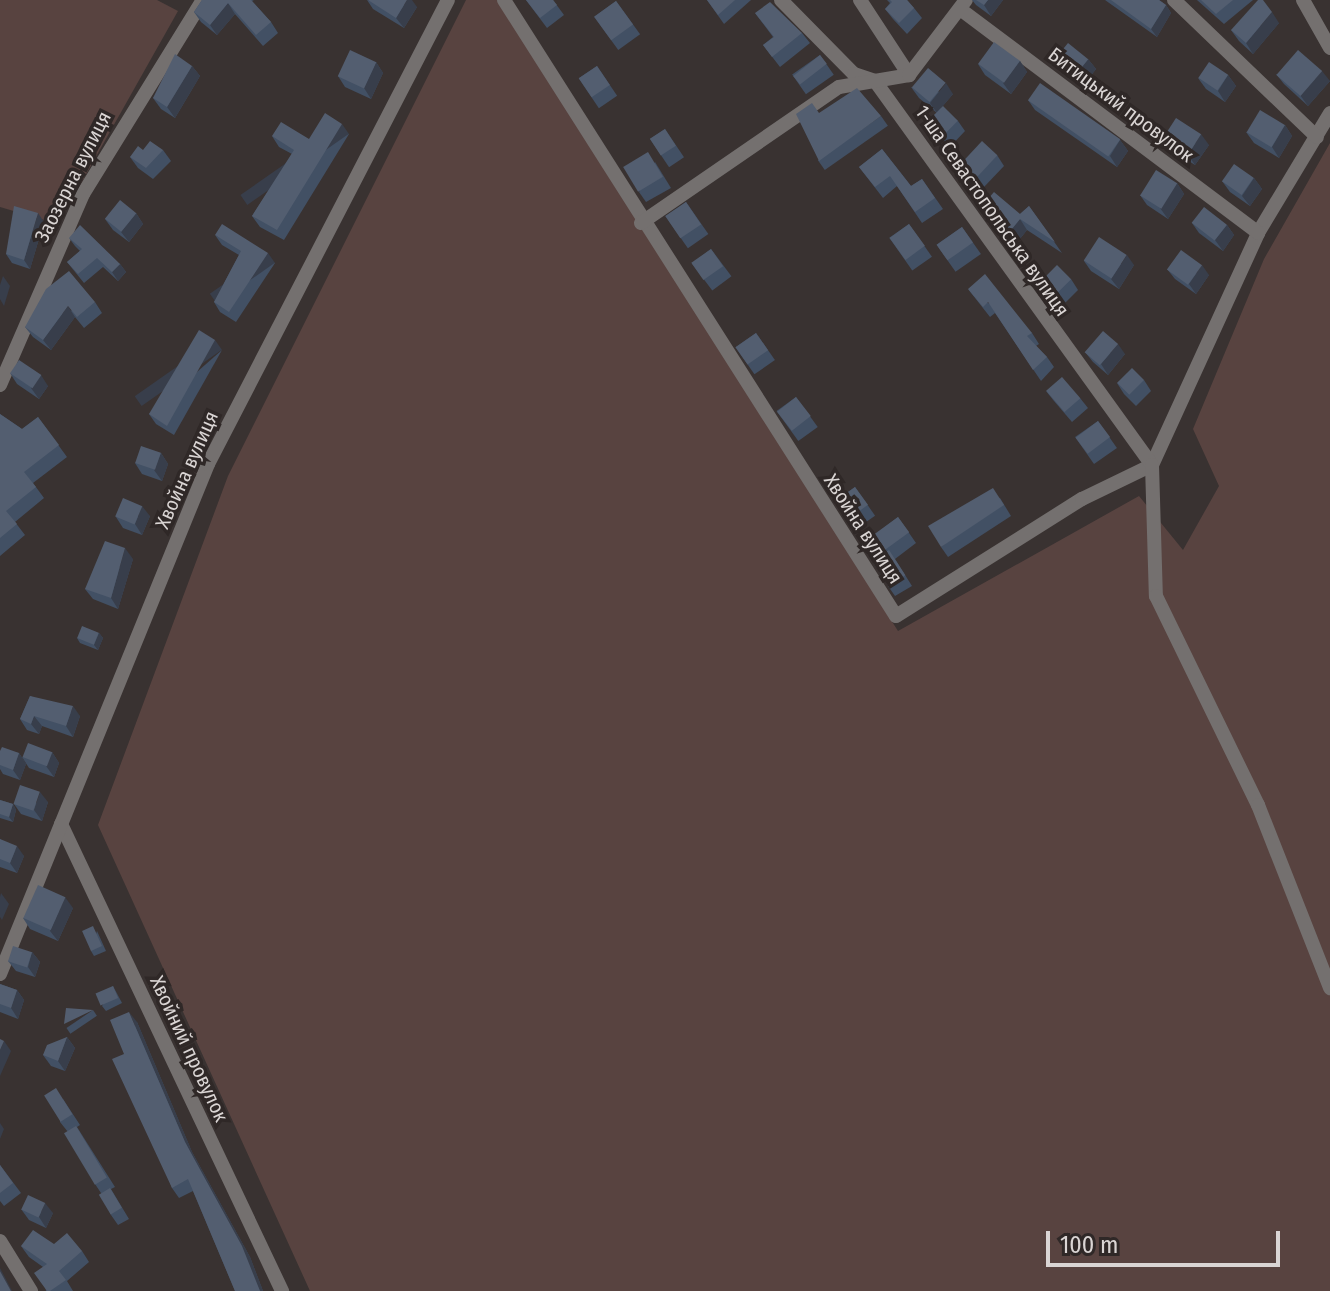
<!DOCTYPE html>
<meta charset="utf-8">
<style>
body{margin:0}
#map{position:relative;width:1330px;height:1291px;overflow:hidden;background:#393231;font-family:"Fira Sans Condensed",sans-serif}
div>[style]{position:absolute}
.green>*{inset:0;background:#584340}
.minor>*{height:14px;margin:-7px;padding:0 7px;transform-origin:7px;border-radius:7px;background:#74706f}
.wall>*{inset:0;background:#425064;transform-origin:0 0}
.shaded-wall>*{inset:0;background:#383e4b;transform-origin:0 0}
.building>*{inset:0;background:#535e70;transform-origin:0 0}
span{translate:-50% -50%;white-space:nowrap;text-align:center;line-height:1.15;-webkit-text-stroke:7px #2f2827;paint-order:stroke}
.street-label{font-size:20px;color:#dad5d4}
.scale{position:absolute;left:1046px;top:1231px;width:234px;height:36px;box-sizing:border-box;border:4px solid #dad5d4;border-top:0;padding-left:10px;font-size:24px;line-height:28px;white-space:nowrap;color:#dad5d4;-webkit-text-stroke:6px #2f2827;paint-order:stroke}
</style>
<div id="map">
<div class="green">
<div style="clip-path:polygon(0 0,157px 0,178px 11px,58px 224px,0 207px)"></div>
<div style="clip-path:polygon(466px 0,497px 0,898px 631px,1139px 496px,1183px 550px,1219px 486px,1193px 429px,1264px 259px,1330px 143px,1330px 1291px,310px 1291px,98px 825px,228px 476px)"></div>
</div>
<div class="minor">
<div style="left:504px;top:0;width:730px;rotate:57.53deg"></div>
<div style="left:896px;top:616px;width:220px;rotate:-32.2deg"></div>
<div style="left:1082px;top:499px;width:78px;rotate:-25.9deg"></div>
<div style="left:1152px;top:465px;width:255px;rotate:-65.4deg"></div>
<div style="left:1258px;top:233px;width:140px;rotate:-59deg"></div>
<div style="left:781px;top:0;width:104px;rotate:45.4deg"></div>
<div style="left:854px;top:74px;width:22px;rotate:18deg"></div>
<div style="left:875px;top:81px;width:473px;rotate:54.2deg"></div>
<div style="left:1152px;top:465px;width:131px;rotate:88.3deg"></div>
<div style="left:1156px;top:596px;width:233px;rotate:64deg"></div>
<div style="left:1258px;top:805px;width:197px;rotate:68.5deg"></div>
<div style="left:860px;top:0;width:90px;rotate:56.8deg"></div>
<div style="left:1174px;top:0;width:198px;rotate:43.8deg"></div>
<div style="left:1303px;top:0;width:55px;rotate:60.6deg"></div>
<div style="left:960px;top:9px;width:373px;rotate:36.9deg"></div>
<div style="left:641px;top:223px;width:240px;rotate:-34.5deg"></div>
<div style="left:839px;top:87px;width:71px;rotate:-9.7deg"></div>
<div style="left:909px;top:75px;width:94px;rotate:-52.8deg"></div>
<div style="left:0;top:385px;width:208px;rotate:-66.5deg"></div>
<div style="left:83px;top:194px;width:228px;rotate:-58.3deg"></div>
<div style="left:61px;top:824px;width:517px;rotate:64.67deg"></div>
<div style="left:0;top:974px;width:551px;rotate:-67.81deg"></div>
<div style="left:208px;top:464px;width:522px;rotate:-62.65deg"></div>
<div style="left:0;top:1241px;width:59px;rotate:58.2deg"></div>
</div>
<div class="wall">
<div style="clip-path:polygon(202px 0,254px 0,252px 1px,271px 22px,278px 33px,263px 46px,235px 14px,217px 35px,201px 22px,194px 12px)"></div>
<div style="clip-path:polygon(367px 0,417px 7px,404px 28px,373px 9px)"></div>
<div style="clip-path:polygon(526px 0,553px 0,564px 15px,547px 28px)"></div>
<div style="clip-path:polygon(707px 0,751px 0,724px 24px)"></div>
<div style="clip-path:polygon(887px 0,907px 0,914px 8px,922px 18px,907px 34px,893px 19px,885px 9px,890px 3px)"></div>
<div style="clip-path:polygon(972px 0,1003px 0,991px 16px,976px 5px)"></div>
<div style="clip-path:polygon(1105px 0,1159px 0,1166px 5px,1171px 13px,1157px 37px)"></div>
<div style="clip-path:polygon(1197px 0,1253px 0,1224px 24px)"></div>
<div style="left:616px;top:1px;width:41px;height:27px;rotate:54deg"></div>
<div style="clip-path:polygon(755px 13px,802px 33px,810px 43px,780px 67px,763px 45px,773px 37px)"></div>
<div style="clip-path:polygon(1279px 23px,1253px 54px,1239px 41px,1231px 30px)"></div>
<div style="left:820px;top:55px;width:24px;height:34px;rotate:55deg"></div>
<div style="clip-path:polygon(1088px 59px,1096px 69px,1082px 87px,1062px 72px,1055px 61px)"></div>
<div style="clip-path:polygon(1020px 61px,1027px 72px,1011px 94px,985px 75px,978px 64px)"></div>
<div style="clip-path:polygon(376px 62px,383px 73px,371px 99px,345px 87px,338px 76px)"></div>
<div style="clip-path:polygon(192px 66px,200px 76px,175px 118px,161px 109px,153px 98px)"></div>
<div style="left:597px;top:66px;width:36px;height:22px;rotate:56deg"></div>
<div style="clip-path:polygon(1276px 74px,1330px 81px,1308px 106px,1284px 84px)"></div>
<div style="clip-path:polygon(1228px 75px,1236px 86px,1225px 102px,1206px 89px,1198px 78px)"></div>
<div style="clip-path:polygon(911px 87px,953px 94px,941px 108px,958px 121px,965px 131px,950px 147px,935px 132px,928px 122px,937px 113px,919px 98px)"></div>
<div style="clip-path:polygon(1028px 100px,1120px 140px,1128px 151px,1117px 167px,1035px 110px)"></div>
<div style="left:881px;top:116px;width:12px;height:77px;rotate:55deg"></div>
<div style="clip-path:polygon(1285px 125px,1292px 136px,1279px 158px,1254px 143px,1246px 132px)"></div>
<div style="left:665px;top:129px;width:34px;height:18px;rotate:56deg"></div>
<div style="clip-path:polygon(349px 134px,284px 240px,260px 227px,252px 216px,292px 154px,279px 147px,272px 136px,309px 139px)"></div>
<div style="clip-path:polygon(1163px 138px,1209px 145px,1195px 165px,1170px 149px)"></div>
<div style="clip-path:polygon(882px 149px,911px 186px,922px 179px,943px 209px,922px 223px,897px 186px,883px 198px,859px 167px)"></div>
<div style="clip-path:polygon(143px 150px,163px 150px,171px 161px,153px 179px,138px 168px,130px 157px)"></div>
<div style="clip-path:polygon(997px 155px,1004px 166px,984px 187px,969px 173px,962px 163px)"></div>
<div style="clip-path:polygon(655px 162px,671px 188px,646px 202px,639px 192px)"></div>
<div style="clip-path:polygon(1254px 178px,1262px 189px,1250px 206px,1230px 192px,1222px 181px)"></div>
<div style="clip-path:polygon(1177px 183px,1184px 194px,1168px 219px,1147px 205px,1140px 195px)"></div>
<div style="left:686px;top:202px;width:39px;height:25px;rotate:55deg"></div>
<div style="clip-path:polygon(1029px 206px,1062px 253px,1027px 230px,1019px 240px,988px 219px,980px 208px,1020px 214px)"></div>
<div style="clip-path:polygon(136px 213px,143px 224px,129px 242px,113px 230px,105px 219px)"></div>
<div style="clip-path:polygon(44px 222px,30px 269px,12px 263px,6px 254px)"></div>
<div style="clip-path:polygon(1192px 223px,1227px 225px,1234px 235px,1223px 251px,1199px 233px)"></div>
<div style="left:909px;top:224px;width:40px;height:24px;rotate:55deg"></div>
<div style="left:962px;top:227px;width:33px;height:31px;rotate:55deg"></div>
<div style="clip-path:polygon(215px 235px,275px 263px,236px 322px,220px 312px,214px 302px,239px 255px,222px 245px)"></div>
<div style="clip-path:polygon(69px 238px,120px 264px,126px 272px,118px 281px,103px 267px,84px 283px,67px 262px,80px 251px,75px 246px)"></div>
<div style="left:711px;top:249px;width:34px;height:24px;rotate:53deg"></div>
<div style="clip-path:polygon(1084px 261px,1134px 265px,1119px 289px,1091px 271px)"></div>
<div style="clip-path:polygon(1167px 269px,1209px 275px,1196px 294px,1175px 279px)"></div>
<div style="clip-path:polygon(1043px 279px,1071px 279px,1078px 290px,1064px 304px,1050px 289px)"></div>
<div style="clip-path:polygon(968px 289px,1032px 333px,1039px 344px,1036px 346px,1047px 357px,1054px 367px,1041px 381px,995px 313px,990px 317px)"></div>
<div style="clip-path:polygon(95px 302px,102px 313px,84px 328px,75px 317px,51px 350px,33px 337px,25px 327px)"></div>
<div style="left:756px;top:333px;width:33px;height:25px;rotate:55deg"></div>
<div style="clip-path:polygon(222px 350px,174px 435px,156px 424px,149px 414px)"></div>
<div style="clip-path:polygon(1085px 352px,1125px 354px,1108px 375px,1093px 362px)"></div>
<div style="clip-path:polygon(10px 373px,48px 386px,39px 399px,17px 384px)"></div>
<div style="clip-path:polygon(1144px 380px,1151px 391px,1136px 406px,1124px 394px,1117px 383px)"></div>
<div style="clip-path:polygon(1046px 391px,1080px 398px,1088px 408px,1072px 422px,1054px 401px)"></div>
<div style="left:796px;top:397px;width:37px;height:24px;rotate:54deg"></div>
<div style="clip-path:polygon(0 414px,22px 429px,38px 417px,67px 457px,33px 483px,44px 498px,15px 522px,25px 535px,0 556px)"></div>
<div style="left:1098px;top:421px;width:33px;height:28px;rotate:55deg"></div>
<div style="clip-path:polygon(161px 453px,168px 464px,162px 481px,142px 474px,135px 463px)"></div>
<div style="left:855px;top:487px;width:35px;height:23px;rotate:55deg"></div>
<div style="clip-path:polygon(1000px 498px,1011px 516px,948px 557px,941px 547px)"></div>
<div style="clip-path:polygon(150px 516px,142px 535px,123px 528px,116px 517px)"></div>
<div style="clip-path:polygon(898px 517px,916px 543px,895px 559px,912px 586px,895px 596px,888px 586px,885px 552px,873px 536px)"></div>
<div style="clip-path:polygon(133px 559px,118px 609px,93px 599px,85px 589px)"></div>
<div style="clip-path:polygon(99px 633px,103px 638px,98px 650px,80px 643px,77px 638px)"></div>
<div style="clip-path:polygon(30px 696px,80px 716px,73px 737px,42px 726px,39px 734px,27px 730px,20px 719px)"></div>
<div style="clip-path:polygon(0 751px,19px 753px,26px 764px,20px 780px,3px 774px,0 769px)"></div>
<div style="clip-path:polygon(52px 752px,59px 763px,54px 777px,29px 768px,22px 757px)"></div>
<div style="clip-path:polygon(0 800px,13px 804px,16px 810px,13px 822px,0 818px)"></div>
<div style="clip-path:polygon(48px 802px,42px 821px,21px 814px,14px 804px)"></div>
<div style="clip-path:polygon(0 839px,24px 856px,17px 873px,0 867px)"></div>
<div style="clip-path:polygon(73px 908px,58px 941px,30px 929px,23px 918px)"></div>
<div style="clip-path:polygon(97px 931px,106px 951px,94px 956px,91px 951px)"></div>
<div style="clip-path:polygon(32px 952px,40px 962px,35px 977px,16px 971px,8px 961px)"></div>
<div style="clip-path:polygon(0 984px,17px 990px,24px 1000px,18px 1019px,0 1012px)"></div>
<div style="clip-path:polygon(113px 986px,122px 1003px,106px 1011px,102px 1006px)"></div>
<div style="left:93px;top:1010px;width:7px;height:32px;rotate:56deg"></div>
<div style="clip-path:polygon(137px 1022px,192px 1152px,250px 1257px,263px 1291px,235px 1291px,193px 1191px,179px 1198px,172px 1188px,124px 1054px)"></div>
<div style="clip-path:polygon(67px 1037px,75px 1048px,65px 1071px,51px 1066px,43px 1055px)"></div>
<div style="clip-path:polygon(63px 1099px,80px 1125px,77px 1127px,115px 1187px,111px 1189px,129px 1219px,118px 1225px,111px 1215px,101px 1193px,95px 1184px,68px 1132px,60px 1122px)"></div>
<div style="clip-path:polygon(0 1165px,21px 1193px,4px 1206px,0 1201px)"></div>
<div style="clip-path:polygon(21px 1209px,53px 1213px,46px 1228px,29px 1220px)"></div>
<div style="clip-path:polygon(54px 1244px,82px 1251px,89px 1262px,67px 1281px,73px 1291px,46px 1291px,43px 1267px,29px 1257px,21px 1246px)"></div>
</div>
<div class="shaded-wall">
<div style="clip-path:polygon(407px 0,412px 0,417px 7px,404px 28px,396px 18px)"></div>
<div style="clip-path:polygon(988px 0,1003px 0,991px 16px,984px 5px)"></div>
<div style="clip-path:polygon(228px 3px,235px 14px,217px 35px,210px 25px)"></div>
<div style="clip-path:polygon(1166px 5px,1171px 13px,1157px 37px,1151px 29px)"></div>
<div style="clip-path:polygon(1272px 12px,1279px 23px,1253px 54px,1246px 43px)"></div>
<div style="clip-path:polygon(1088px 59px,1096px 69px,1082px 87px,1075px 76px)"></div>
<div style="clip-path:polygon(1020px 61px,1027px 72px,1011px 94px,1003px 83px)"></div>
<div style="clip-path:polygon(376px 62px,383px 73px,371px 99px,364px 88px)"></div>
<div style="clip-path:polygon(192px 66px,200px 76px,175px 118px,167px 107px)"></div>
<div style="clip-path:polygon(1322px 71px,1330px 81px,1308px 106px,1300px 95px)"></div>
<div style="clip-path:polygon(1228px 75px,1236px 86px,1225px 102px,1218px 91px)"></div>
<div style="clip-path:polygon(946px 83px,953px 94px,937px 113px,930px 103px)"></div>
<div style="left:342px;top:124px;width:12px;height:124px;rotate:55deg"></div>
<div style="clip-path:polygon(1285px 125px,1292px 136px,1279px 158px,1272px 147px)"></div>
<div style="clip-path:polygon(1201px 134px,1209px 145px,1195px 165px,1188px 155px)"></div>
<div style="clip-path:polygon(1120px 140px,1128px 151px,1117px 167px,1110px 156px)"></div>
<div style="clip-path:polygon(1254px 178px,1262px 189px,1250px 206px,1242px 196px)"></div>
<div style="clip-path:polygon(1177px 183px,1184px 194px,1168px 219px,1160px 208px)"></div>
<div style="clip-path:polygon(38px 213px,44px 222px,30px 269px,24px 260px)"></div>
<div style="clip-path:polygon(136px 213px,143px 224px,129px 242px,121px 232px)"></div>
<div style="clip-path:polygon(1020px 219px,1027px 230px,1019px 240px,1011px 230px)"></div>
<div style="clip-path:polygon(1227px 225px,1234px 235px,1223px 251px,1215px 240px)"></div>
<div style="left:268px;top:253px;width:12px;height:71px;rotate:55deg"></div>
<div style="clip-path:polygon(1127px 255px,1134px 265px,1119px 289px,1111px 279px)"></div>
<div style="clip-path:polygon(120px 264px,126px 272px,118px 281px,112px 272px)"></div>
<div style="clip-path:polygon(1202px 265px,1209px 275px,1196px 294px,1189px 284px)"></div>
<div style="clip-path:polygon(3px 276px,10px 286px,4px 306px,0 299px,0 285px)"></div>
<div style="clip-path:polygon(68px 306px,75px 317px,51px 350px,43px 340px)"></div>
<div style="left:215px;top:340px;width:12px;height:98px;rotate:55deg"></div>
<div style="clip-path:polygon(1118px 344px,1125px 354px,1108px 375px,1101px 364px)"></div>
<div style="clip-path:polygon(41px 375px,48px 386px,39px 399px,31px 388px)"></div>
<div style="clip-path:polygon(161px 453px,168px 464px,162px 481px,154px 470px)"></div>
<div style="clip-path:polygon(142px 506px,150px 516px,142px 535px,135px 524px)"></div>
<div style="clip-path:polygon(125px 548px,133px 559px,118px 609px,111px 598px)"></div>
<div style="clip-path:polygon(99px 633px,103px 638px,98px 650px,94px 645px)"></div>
<div style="clip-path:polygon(73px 706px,80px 716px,73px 737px,66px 726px)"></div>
<div style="clip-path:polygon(34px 716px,42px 726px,39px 734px,31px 724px)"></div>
<div style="clip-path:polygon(52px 752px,59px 763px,54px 777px,46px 766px)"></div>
<div style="clip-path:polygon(19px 753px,26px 764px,20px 780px,13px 770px)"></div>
<div style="clip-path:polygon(40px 792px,48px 802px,42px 821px,34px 810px)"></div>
<div style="clip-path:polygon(13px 804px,16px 810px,13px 822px,9px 817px)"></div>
<div style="clip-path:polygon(17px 846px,24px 856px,17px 873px,10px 863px)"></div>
<div style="clip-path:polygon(1px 893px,9px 904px,2px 920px,0 917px,0 897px)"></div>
<div style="clip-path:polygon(65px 897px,73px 908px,58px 941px,50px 931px)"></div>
<div style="clip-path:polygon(32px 952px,40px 962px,35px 977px,28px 967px)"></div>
<div style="clip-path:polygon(17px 990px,24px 1000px,18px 1019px,11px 1008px)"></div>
<div style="clip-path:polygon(129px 1012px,137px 1022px,192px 1152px,250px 1257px,263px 1291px,260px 1291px,185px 1142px)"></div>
<div style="clip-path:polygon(67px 1037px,75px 1048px,65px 1071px,58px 1061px)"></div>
<div style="clip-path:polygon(4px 1041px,11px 1051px,0 1076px,0 1050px)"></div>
<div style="clip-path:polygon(0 1123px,4px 1129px,0 1139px)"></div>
<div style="clip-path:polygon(45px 1203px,53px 1213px,46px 1228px,39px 1217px)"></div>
<div style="clip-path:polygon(0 1268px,12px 1291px,11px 1291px,0 1271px)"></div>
</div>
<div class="building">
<div style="clip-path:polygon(202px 0,251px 0,271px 22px,256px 35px,228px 3px,210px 25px,194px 12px)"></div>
<div style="clip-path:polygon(368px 0,407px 0,396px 18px)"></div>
<div style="clip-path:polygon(526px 0,553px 0,557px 5px,540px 18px)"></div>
<div style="clip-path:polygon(707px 0,735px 0,718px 15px)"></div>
<div style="clip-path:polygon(890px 0,907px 0,914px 8px,899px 23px,885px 9px,892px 2px)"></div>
<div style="clip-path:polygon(976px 0,988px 0,984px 5px)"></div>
<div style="clip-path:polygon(1111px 0,1159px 0,1166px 5px,1151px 29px)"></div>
<div style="clip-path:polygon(1201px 0,1233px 0,1216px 14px)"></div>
<div style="clip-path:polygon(1258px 0,1263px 0,1272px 12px,1246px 43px,1231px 30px)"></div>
<div style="left:616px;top:1px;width:29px;height:27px;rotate:54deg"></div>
<div style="clip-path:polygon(770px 2px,802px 33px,772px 57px,763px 45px,774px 37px,755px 13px)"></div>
<div style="left:994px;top:42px;width:32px;height:27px;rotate:36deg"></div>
<div style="left:1068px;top:43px;width:26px;height:22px;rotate:39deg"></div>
<div style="left:350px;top:50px;width:29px;height:29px;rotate:25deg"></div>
<div style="left:1298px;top:50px;width:32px;height:33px;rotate:41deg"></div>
<div style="clip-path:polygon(175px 54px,192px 66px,167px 107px,153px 98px)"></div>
<div style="left:820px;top:55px;width:11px;height:34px;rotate:52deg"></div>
<div style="left:1209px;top:62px;width:23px;height:19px;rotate:34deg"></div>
<div style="left:597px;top:66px;width:23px;height:22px;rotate:56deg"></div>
<div style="left:928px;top:68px;width:23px;height:25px;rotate:40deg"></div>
<div style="left:1040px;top:83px;width:98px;height:21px;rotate:35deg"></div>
<div style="clip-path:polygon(857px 88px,881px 116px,819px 161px,796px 114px,812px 103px,819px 113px)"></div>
<div style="left:943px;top:106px;width:21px;height:22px;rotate:45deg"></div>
<div style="left:1260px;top:110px;width:29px;height:26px;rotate:31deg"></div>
<div style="clip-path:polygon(325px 113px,342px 124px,277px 230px,252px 216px,294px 150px,272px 136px,281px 122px,309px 139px)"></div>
<div style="left:1176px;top:118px;width:30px;height:24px;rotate:33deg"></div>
<div style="left:665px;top:129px;width:20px;height:18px;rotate:57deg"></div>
<div style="clip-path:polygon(150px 141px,163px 150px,146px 168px,130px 157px,138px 146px,143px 150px)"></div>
<div style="left:982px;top:141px;width:21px;height:30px;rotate:43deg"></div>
<div style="clip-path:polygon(882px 149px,911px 186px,922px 179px,935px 198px,915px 212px,890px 176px,875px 187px,859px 167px)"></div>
<div style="left:648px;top:152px;width:29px;height:29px;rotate:59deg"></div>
<div style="left:1234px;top:164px;width:24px;height:21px;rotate:35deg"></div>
<div style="left:1156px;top:170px;width:25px;height:30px;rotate:32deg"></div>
<div style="clip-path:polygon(994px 192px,1020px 214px,1029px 206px,1055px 242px,1020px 219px,1011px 230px,980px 208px)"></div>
<div style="left:120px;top:200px;width:21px;height:24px;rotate:39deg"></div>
<div style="left:686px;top:202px;width:27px;height:25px;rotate:56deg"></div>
<div style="clip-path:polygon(14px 206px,38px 213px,24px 260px,6px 254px)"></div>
<div style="left:1204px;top:207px;width:29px;height:20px;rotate:38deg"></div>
<div style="clip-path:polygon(222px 224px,268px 253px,229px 312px,214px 302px,241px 251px,215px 235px)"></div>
<div style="left:909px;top:224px;width:27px;height:24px;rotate:54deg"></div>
<div style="clip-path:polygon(80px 225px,120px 264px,112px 272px,97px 258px,78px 274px,67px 262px,82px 249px,69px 238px)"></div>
<div style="left:962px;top:227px;width:19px;height:31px;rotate:55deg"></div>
<div style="left:1099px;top:237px;width:33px;height:28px;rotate:33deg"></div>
<div style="left:711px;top:249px;width:21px;height:24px;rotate:55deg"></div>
<div style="left:1181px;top:250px;width:26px;height:24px;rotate:36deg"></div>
<div style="left:1057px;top:265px;width:20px;height:20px;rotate:45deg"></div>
<div style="clip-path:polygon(69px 271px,95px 302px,77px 317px,68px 306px,43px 340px,25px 327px,46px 289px)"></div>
<div style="clip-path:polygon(985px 274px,1032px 333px,1027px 336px,1047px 357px,1033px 370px,988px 302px,983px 307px,968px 289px)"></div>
<div style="clip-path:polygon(199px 330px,215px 340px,167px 426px,149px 414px)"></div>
<div style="left:1103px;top:331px;width:20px;height:28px;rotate:41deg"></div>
<div style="left:756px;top:333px;width:21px;height:25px;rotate:55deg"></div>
<div style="left:19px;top:360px;width:27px;height:16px;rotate:34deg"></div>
<div style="left:1132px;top:368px;width:17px;height:21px;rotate:45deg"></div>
<div style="left:1062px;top:377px;width:28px;height:21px;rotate:49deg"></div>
<div style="left:796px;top:397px;width:24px;height:24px;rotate:52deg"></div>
<div style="clip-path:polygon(0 414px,22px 429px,38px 417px,59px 445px,24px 472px,36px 487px,6px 511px,17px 524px,0 538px)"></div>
<div style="left:1098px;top:421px;width:20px;height:28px;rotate:53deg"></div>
<div style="left:141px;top:446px;width:21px;height:18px;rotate:19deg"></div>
<div style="left:855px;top:487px;width:22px;height:23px;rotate:54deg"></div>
<div style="clip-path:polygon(993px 488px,1004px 505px,941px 547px,928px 526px)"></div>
<div style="left:123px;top:498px;width:21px;height:20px;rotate:23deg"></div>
<div style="left:898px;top:517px;width:19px;height:31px;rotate:54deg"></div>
<div style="clip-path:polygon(105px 541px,125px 548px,111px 598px,85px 589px)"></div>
<div style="left:889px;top:550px;width:30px;height:20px;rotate:57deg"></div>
<div style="left:82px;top:626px;width:18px;height:13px;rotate:22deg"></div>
<div style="clip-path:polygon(30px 696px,73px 706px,66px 726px,34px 716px,31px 724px,20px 719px)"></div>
<div style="left:28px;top:743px;width:26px;height:15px;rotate:21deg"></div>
<div style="clip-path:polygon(2px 747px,19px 753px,13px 770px,0 765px,0 751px)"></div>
<div style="left:20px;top:785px;width:21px;height:20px;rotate:19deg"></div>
<div style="clip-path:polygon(0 800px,13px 804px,9px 817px,0 814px)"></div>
<div style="clip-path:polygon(0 839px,17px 846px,10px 863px,0 859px)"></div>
<div style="left:38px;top:885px;width:30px;height:36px;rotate:24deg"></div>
<div style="left:93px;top:926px;width:22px;height:12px;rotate:66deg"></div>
<div style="left:13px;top:946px;width:20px;height:16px;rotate:18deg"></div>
<div style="clip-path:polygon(0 984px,17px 990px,11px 1008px,0 1004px)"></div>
<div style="left:113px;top:986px;width:13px;height:19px;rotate:67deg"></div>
<div style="clip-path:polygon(66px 1008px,93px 1010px,64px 1024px)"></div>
<div style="clip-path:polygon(129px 1012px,185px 1142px,242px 1246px,260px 1291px,235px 1291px,188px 1179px,172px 1188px,112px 1059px,124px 1054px,110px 1020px)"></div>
<div style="clip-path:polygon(67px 1037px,58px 1061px,43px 1055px,47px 1045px)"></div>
<div style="clip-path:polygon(0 1039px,4px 1041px,0 1050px)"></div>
<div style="left:56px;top:1088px;width:31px;height:14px;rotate:58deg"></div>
<div style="left:76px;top:1126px;width:60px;height:14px;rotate:59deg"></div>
<div style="clip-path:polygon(0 1165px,13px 1183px,0 1193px)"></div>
<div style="left:110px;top:1188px;width:23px;height:13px;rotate:59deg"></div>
<div style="left:28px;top:1195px;width:19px;height:16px;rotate:25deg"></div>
<div style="clip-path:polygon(33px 1230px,54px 1244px,67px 1233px,82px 1251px,59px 1271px,66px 1280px,50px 1291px,47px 1291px,34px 1273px,47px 1264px,21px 1246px)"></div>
<div style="clip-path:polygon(0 1271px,11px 1291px,0 1291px)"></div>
</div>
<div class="street-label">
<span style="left:1121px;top:105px;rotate:37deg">Битицький провулок</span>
<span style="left:73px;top:177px;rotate:-63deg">Заозерна вулиця</span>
<span style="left:992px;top:211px;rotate:55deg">1-ша Севастопольська вулиця</span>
<span style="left:187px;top:470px;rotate:-66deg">Хвойна вулиця</span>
<span style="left:863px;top:529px;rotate:57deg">Хвойна вулиця</span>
<span style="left:189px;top:1049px;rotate:65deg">Хвойний провулок</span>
</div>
<div class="scale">100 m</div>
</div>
